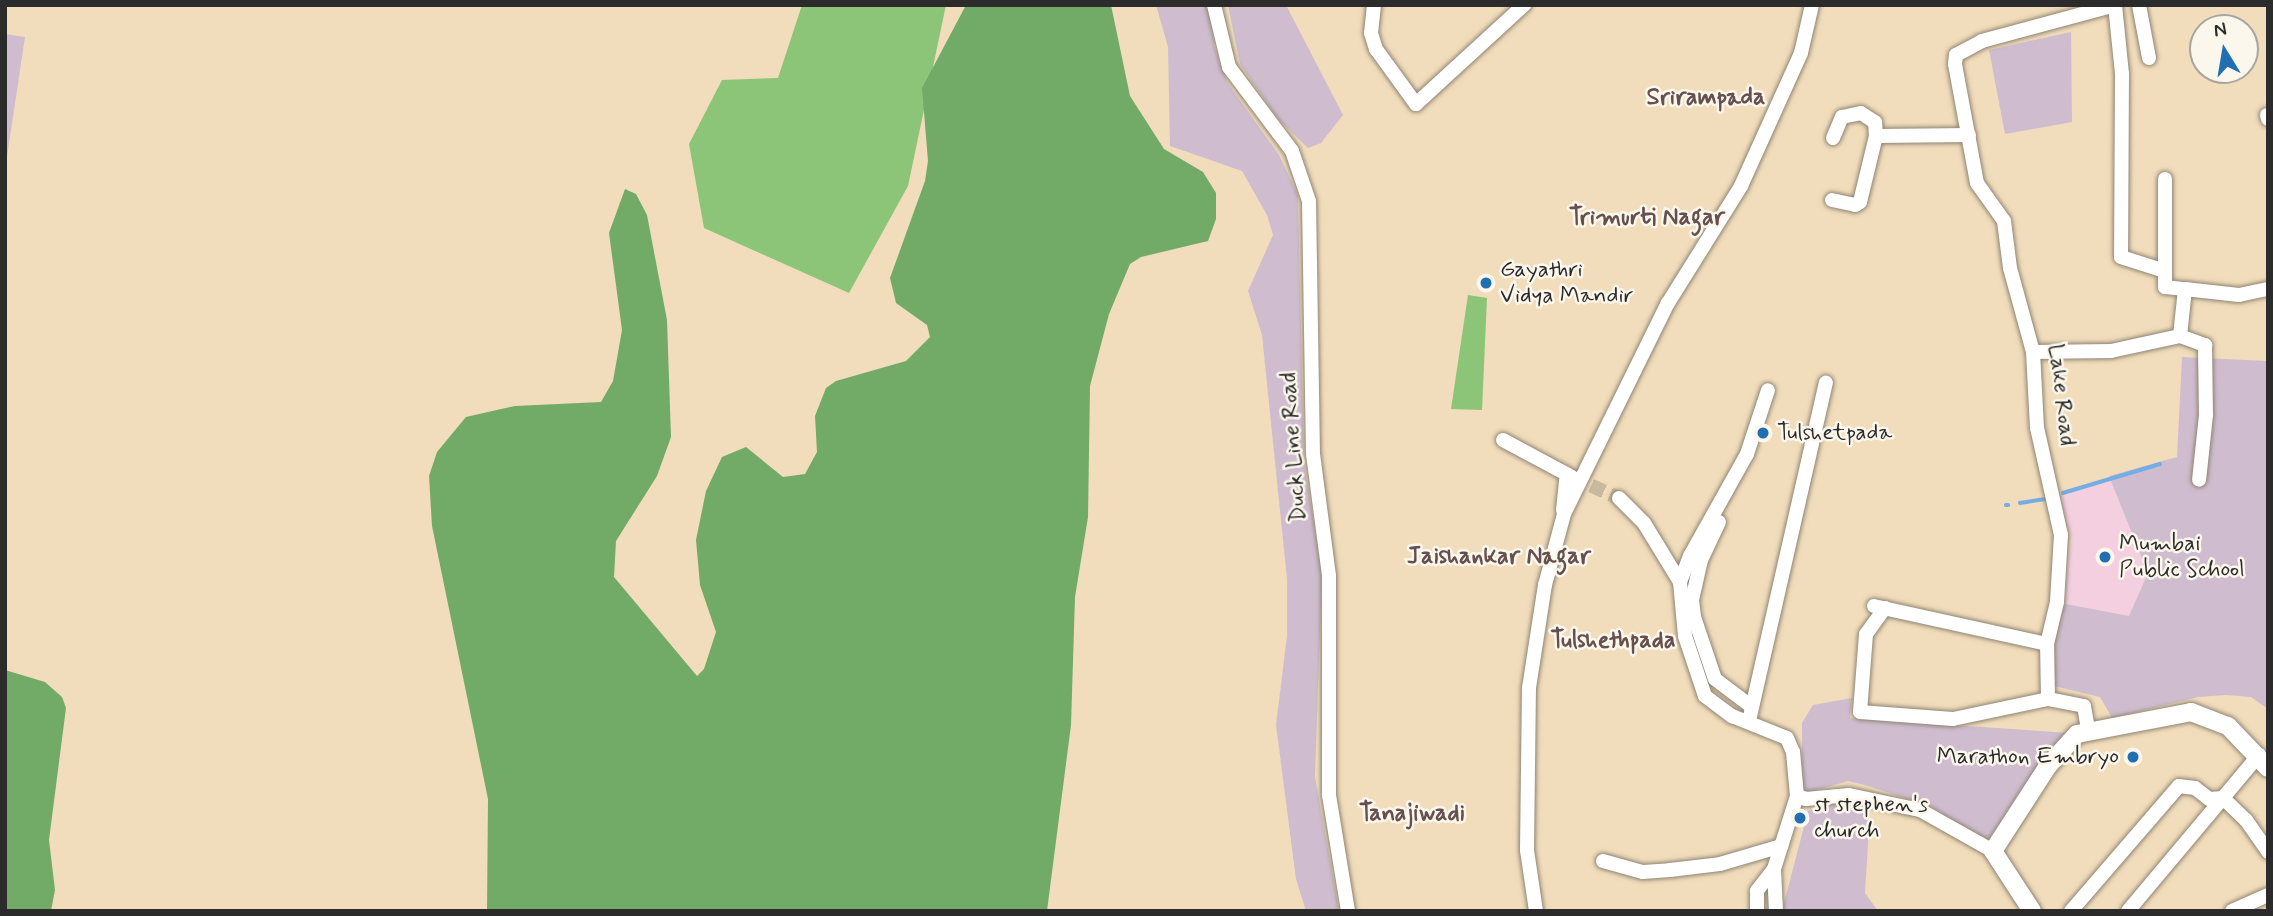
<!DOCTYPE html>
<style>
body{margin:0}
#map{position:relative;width:2273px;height:916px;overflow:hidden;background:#f1dcbb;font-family:Mynerve,sans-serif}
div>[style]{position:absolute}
.built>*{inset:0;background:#f3cfe0}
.industrial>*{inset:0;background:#cfbdcf}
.green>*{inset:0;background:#8dc578}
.forest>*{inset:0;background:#72aa68}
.stream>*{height:3.5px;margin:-1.75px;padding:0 1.75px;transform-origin:1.75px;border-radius:1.75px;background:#73ade3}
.minor-tunnel>*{height:14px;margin-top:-7px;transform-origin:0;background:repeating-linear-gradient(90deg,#c9b99e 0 14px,transparent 0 21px)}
.roads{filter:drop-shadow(0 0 2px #8e8473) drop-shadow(0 0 2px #8e8473)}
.minor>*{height:14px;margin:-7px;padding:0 7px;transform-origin:7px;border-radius:7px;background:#fff}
.tertiary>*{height:18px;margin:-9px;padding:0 9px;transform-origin:9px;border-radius:9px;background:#fff}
.dots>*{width:19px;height:19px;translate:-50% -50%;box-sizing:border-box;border:4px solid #fbf7ec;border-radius:50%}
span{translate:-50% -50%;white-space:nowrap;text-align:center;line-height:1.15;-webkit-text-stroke:5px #fbf7ec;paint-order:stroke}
.poi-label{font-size:23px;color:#2b2b2b}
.left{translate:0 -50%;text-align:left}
.right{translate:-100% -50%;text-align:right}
.street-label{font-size:23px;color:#2b2b2b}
.neighbourhood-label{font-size:24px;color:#66504f;font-weight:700}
.frame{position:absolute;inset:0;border:7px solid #2b2b2b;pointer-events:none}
.north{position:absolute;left:2189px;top:14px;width:70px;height:70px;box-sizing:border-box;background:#fbf7ec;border:2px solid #a8a59f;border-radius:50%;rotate:349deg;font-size:19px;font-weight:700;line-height:28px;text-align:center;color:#2b2b2b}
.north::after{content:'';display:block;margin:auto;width:24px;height:32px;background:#1f6fb2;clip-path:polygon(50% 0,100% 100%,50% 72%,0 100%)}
</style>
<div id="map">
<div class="built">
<div style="clip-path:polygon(2111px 481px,2148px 573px,2129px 616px,2055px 602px,2072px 542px,2060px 496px)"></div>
</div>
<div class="industrial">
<div style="clip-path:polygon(1156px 5px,1208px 5px,1215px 49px,1227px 82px,1279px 155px,1298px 195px,1304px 463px,1322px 572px,1315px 777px,1339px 911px,1306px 911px,1296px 879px,1276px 725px,1287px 636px,1287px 579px,1262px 335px,1248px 291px,1273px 235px,1267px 215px,1242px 171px,1170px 146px,1168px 47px)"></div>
<div style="clip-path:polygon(1228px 5px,1286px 5px,1343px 115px,1321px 143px,1308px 148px,1278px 119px,1240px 64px)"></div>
<div style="clip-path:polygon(2071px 32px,2072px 122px,2005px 134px,1989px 50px)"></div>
<div style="clip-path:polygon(5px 34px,25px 37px,5px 170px)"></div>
<div style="clip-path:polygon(2182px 357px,2268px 361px,2268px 709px,2251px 697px,2226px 695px,2198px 697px,2112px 718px,2100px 697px,2054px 686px,2055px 602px,2129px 616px,2148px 573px,2109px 476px,2177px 457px)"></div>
<div style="clip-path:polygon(1852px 698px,1850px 718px,2069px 733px,1988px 839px,1977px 839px,1932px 807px,1865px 785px,1848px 781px,1807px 793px,1802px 788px,1802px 723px,1813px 705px)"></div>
<div style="clip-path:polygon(1834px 803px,1870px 811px,1865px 893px,1878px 911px,1782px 911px,1808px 811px)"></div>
</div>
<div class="green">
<div style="clip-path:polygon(802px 5px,946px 5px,908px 186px,849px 293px,704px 228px,689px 144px,722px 80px,778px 78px)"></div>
<div style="clip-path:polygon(1468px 295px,1487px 298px,1482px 410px,1451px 409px)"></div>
</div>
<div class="forest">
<div style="clip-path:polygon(966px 5px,1111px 5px,1130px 96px,1164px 149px,1203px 172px,1216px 193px,1216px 219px,1208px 241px,1141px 257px,1130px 264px,1109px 314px,1090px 386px,1088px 517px,1075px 597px,1071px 725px,1047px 911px,487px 911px,488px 799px,432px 526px,429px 476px,437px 452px,466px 417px,515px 406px,601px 402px,613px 381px,622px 330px,609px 233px,625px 189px,636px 194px,647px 215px,667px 320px,671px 437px,657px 476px,616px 541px,614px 577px,697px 676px,704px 669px,716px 632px,700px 585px,696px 540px,706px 491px,722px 457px,746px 447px,783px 477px,805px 474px,817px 452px,815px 416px,826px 388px,836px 381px,906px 361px,930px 337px,927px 325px,896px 303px,890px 278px,925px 181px,928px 161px,922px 88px)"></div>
<div style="clip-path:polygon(5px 670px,45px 682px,62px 697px,66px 708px,49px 840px,55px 890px,51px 911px,5px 911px)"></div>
</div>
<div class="stream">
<div style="left:2063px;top:493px;width:101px;rotate:-16.6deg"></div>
<div style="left:2020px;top:503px;width:24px;rotate:-9deg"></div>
<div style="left:2006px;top:505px;width:2px"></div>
</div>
<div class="minor-tunnel">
<div style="left:1572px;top:477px;width:51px;rotate:24.1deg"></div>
</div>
<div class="roads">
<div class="minor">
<div style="left:1214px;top:5px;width:64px;rotate:76.4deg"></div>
<div style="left:1229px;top:67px;width:105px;rotate:53.1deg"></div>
<div style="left:1292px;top:151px;width:53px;rotate:71.2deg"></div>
<div style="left:1309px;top:201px;width:253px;rotate:89.1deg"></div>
<div style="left:1313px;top:454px;width:123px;rotate:82.5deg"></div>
<div style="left:1329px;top:576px;width:219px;rotate:90deg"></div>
<div style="left:1329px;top:795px;width:118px;rotate:80.7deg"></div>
<div style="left:1374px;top:5px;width:28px;rotate:96deg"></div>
<div style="left:1371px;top:33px;width:17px;rotate:73deg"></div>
<div style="left:1376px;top:49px;width:68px;rotate:54deg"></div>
<div style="left:1416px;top:104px;width:147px;rotate:-42.5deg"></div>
<div style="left:2115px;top:5px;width:69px;rotate:84.2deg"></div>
<div style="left:2122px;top:74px;width:183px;rotate:90.3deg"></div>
<div style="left:2121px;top:257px;width:46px;rotate:17.7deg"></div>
<div style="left:2139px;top:5px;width:54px;rotate:79.3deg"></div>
<div style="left:2267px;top:115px;width:4px;rotate:76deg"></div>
<div style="left:1833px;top:138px;width:23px;rotate:-67deg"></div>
<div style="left:1842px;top:117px;width:19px;rotate:-12deg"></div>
<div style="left:1861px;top:113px;width:17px;rotate:33deg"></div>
<div style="left:1875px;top:122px;width:14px;rotate:86deg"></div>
<div style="left:2165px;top:179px;width:108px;rotate:90deg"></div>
<div style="left:2165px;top:287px;width:20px;rotate:6deg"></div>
<div style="left:1832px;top:200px;width:24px;rotate:12deg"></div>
<div style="left:1855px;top:205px;width:6px;rotate:-31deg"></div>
<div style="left:1860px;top:202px;width:68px;rotate:-76.4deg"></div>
<div style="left:1876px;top:136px;width:93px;rotate:-0.6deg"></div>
<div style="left:2180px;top:336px;width:27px;rotate:20deg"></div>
<div style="left:2205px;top:345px;width:70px;rotate:89.2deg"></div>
<div style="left:2206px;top:415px;width:65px;rotate:96.1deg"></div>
<div style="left:2033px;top:352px;width:78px;rotate:-0.7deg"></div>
<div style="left:2111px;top:351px;width:71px;rotate:-12.3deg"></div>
<div style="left:2180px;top:336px;width:47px;rotate:-83.9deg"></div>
<div style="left:2185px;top:289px;width:54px;rotate:6.3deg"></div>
<div style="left:2239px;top:295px;width:30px;rotate:-12deg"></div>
<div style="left:1503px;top:440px;width:78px;rotate:28.2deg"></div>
<div style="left:1619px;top:498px;width:35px;rotate:45deg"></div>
<div style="left:1644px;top:523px;width:69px;rotate:58.6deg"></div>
<div style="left:1680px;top:582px;width:54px;rotate:84.7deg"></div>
<div style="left:1685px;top:636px;width:63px;rotate:71.6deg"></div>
<div style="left:1705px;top:696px;width:34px;rotate:37deg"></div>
<div style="left:1732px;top:716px;width:59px;rotate:21.8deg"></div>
<div style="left:1787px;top:738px;width:15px;rotate:67deg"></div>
<div style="left:1793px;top:752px;width:44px;rotate:84.8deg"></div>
<div style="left:1797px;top:796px;width:77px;rotate:107.5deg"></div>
<div style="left:1774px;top:869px;width:28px;rotate:128deg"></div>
<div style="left:1757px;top:891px;width:20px;rotate:90deg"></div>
<div style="left:1563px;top:510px;width:36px;rotate:-84deg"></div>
<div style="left:1719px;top:522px;width:42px;rotate:115.3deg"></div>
<div style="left:1701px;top:560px;width:41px;rotate:102.7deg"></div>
<div style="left:1692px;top:600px;width:17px;rotate:83deg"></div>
<div style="left:1694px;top:617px;width:65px;rotate:71.3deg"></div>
<div style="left:1715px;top:679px;width:46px;rotate:37.1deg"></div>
<div style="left:1680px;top:582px;width:28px;rotate:-69deg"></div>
<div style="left:1690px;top:556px;width:117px;rotate:-60.8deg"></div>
<div style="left:1747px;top:454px;width:67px;rotate:-71.8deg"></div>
<div style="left:1874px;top:606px;width:177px;rotate:12.4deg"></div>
<div style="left:1885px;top:608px;width:32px;rotate:126deg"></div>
<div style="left:1866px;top:634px;width:78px;rotate:94.4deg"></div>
<div style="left:1860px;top:712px;width:93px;rotate:4.3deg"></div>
<div style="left:1953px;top:719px;width:97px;rotate:-11.9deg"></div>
<div style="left:1749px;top:721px;width:347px;rotate:-77.2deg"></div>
<div style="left:2088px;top:729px;width:23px;rotate:-100deg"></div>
<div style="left:2084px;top:706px;width:37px;rotate:-169deg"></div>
<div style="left:2048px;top:699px;width:55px;rotate:-91deg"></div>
<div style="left:2047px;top:644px;width:43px;rotate:-76.6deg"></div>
<div style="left:2057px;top:602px;width:67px;rotate:-86.6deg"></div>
<div style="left:2061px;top:535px;width:110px;rotate:-102.6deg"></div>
<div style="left:2037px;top:428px;width:76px;rotate:-93deg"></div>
<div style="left:2033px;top:352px;width:87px;rotate:-105.3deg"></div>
<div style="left:2010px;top:268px;width:47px;rotate:-97.3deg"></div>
<div style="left:2004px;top:221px;width:47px;rotate:-125.4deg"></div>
<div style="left:1977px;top:183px;width:121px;rotate:-100.5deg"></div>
<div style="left:1955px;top:64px;width:9px;rotate:-84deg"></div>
<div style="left:1956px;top:55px;width:30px;rotate:-28deg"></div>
<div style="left:1982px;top:41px;width:138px;rotate:-15.1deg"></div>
<div style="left:1797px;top:796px;width:9px;rotate:18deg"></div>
<div style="left:1806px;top:799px;width:43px;rotate:-5.3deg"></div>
<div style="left:1849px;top:795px;width:73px;rotate:11.9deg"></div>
<div style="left:1920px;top:810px;width:84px;rotate:29.3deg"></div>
<div style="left:1603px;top:861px;width:41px;rotate:15.4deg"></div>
<div style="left:1643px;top:872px;width:27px;rotate:-4deg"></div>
<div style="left:1670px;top:870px;width:50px;rotate:-6.8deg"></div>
<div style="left:1720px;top:864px;width:64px;rotate:-16.4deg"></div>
<div style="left:1774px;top:869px;width:42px;rotate:87.3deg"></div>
<div style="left:1536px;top:911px;width:62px;rotate:-98.4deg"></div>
<div style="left:1527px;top:850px;width:162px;rotate:-89.3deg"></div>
<div style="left:1529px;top:688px;width:104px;rotate:-81.2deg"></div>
<div style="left:1545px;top:585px;width:73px;rotate:-75deg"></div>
<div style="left:1564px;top:514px;width:235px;rotate:-63.8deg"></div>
<div style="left:1668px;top:303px;width:138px;rotate:-58deg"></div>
<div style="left:1741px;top:186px;width:146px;rotate:-65.7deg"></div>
<div style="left:1801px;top:53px;width:49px;rotate:-77.1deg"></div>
<div style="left:2071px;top:911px;width:165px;rotate:-49.2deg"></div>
<div style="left:2179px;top:786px;width:16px;rotate:7deg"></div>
<div style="left:2195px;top:788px;width:18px;rotate:38deg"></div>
<div style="left:2209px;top:799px;width:14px;rotate:-4deg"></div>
<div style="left:2223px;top:798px;width:32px;rotate:44deg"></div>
<div style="left:2246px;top:820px;width:39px;rotate:55deg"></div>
<div style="left:2128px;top:911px;width:204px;rotate:-50deg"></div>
<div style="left:2232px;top:911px;width:39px;rotate:-24deg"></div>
</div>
<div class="tertiary">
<div style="left:2032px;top:911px;width:72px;rotate:-123deg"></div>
<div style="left:1993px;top:851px;width:101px;rotate:-57.1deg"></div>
<div style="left:2048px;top:766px;width:43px;rotate:-47.8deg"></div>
<div style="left:2077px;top:734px;width:116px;rotate:-10.9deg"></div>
<div style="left:2191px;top:712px;width:40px;rotate:21deg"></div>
<div style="left:2228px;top:726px;width:58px;rotate:46.4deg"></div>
</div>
</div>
<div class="dots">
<div style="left:1486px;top:283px;background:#1f6fb2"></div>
<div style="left:1763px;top:433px;background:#1f6fb2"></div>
<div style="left:2105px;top:557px;background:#1f6fb2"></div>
<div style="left:2133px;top:757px;background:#1f6fb2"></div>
<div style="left:1800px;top:818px;background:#1f6fb2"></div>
</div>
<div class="poi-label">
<span class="left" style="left:1500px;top:283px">Gayathri<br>Vidya Mandir</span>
<span class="left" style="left:1777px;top:433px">Tulshetpada</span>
<span class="left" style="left:2119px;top:557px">Mumbai<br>Public School</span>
<span class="right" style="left:2119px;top:757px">Marathon Embryo</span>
<span class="left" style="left:1814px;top:818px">st stephen's<br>church</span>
</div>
<div class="street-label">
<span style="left:2061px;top:395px;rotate:83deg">Lake Road</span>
<span style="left:1294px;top:447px;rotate:-94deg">Duck Line Road</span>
</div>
<div class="neighbourhood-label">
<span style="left:1706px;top:98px">Srirampada</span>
<span style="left:1647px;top:218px">Trimurti Nagar</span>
<span style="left:1499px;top:557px">Jaishankar Nagar</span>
<span style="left:1613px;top:641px">Tulshethpada</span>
<span style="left:1412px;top:814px">Tanajiwadi</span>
</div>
<div class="frame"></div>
<div class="north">N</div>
</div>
